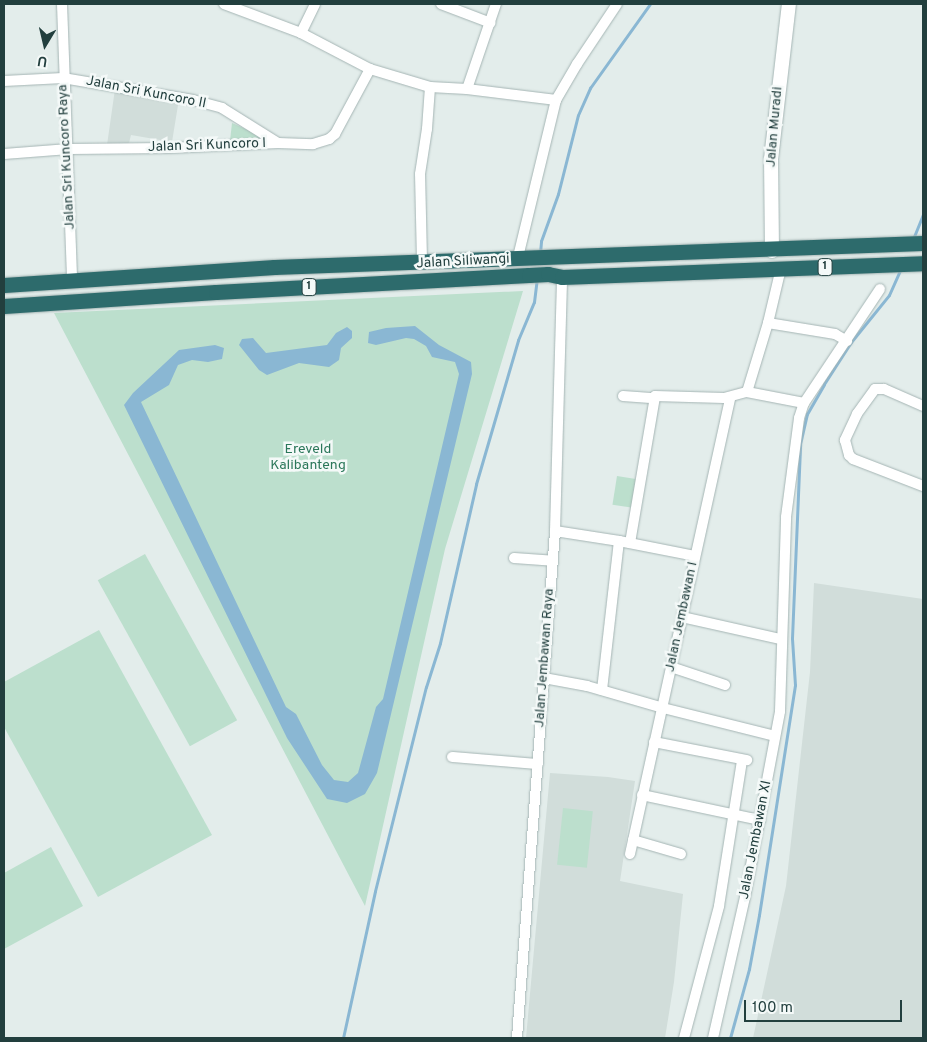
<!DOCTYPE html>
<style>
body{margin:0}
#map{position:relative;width:927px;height:1042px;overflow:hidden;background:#e3edeb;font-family:Overpass,sans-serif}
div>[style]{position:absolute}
.built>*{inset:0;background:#d1ddda}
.green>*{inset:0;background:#bcdfcd;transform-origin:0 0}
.water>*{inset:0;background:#8ab7d3}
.stream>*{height:3px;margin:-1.5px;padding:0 1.5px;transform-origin:1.5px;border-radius:1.5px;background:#8ab7d3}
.roads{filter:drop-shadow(0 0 1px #a5b5b4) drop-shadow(0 0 1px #a5b5b4)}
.street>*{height:10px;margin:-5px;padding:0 5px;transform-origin:5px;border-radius:5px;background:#fff}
.secondary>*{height:14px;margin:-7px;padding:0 7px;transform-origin:7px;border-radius:7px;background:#fff}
.highway>*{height:15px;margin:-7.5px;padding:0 7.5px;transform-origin:7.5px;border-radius:7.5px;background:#2d6b6c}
span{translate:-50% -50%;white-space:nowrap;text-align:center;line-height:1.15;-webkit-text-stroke:5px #f4f9f8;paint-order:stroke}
.shield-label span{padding:1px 4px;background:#f4f9f8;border:1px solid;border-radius:4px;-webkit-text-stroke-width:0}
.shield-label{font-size:12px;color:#223f3e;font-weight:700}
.street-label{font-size:14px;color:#223f3e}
.park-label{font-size:14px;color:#2b775a}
.frame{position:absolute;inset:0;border:5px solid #223f3e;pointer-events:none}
.north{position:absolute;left:20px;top:20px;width:50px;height:50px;-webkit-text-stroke:4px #f4f9f8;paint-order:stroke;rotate:189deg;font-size:14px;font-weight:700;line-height:20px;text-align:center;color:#223f3e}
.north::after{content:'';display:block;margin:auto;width:18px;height:22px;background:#223f3e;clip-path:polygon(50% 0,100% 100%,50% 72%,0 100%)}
.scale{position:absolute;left:744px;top:1000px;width:158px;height:22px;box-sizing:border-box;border:2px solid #223f3e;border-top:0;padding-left:6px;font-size:15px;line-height:18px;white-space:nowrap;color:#223f3e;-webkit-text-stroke:4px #f4f9f8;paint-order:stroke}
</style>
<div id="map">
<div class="built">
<div style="clip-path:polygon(115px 89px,179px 99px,172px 142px,131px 135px,128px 147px,107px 145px)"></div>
<div style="clip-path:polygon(814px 583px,923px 599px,923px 1038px,753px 1038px,786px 886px,810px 672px)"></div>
<div style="clip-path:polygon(550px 773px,608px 777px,635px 781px,620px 881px,683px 894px,674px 982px,665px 1038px,526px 1038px)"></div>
</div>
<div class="green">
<div style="clip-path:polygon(232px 123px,266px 138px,266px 141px,230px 141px)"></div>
<div style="clip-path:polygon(523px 291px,445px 549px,365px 906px,54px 313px)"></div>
<div style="left:617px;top:476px;width:19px;height:29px;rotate:9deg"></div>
<div style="left:145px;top:554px;width:190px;height:54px;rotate:61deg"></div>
<div style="clip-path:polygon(99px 630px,212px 835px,98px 897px,4px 727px,4px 682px)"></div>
<div style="left:563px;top:808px;width:30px;height:57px;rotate:6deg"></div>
<div style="clip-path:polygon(51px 847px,83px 906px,4px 949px,4px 873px)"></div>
</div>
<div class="water">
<div style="clip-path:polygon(415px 326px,439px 345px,471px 362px,472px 374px,377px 773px,365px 794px,347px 803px,327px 799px,287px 738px,124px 405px,133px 393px,179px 350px,215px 345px,224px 348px,222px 359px,208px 362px,192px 360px,178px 365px,169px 385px,141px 402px,286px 707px,296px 714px,322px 765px,334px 780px,348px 782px,358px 773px,376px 707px,383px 699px,459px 374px,455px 362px,432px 357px,426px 346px,414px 339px,406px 338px,376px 345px,368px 343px,369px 332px,386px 328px)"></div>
<div style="clip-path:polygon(347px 327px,352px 331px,352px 338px,341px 348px,339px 360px,329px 367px,299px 363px,267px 375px,259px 370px,239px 345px,242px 339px,253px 338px,266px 353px,327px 345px,336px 333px)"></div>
</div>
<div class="stream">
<div style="left:913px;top:239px;width:27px;rotate:-68deg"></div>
<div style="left:540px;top:253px;width:12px;rotate:-85deg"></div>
<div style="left:541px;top:241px;width:50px;rotate:-70.1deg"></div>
<div style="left:558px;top:194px;width:81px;rotate:-75.8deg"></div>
<div style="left:578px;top:115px;width:30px;rotate:-66deg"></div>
<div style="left:590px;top:88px;width:103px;rotate:-54.5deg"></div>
<div style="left:343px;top:1038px;width:150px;rotate:-77.7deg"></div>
<div style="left:375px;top:891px;width:210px;rotate:-76deg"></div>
<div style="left:426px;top:687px;width:46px;rotate:-72.3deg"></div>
<div style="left:440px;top:643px;width:163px;rotate:-77.2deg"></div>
<div style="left:476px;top:484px;width:150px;rotate:-73.7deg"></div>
<div style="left:518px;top:340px;width:41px;rotate:-67.2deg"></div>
<div style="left:534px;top:302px;width:23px;rotate:-83deg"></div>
<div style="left:730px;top:1038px;width:72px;rotate:-74.6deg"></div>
<div style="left:749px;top:969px;width:55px;rotate:-79.5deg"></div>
<div style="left:759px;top:915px;width:233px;rotate:-81.1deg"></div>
<div style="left:795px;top:685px;width:47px;rotate:-93.7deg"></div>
<div style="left:792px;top:638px;width:194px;rotate:-87.6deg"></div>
<div style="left:800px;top:444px;width:31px;rotate:-77deg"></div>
<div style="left:807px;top:414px;width:34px;rotate:-60deg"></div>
<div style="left:824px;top:384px;width:50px;rotate:-57.3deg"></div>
<div style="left:851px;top:342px;width:60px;rotate:-51deg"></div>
<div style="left:889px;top:295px;width:27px;rotate:-66deg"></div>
</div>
<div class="roads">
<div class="street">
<div style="left:62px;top:4px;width:276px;rotate:87.9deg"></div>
<div style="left:224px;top:4px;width:82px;rotate:20.6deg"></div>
<div style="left:301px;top:33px;width:78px;rotate:27.6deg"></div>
<div style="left:370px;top:69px;width:63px;rotate:16.7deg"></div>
<div style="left:430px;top:87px;width:37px;rotate:3deg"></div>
<div style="left:467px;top:89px;width:90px;rotate:7deg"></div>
<div style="left:441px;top:4px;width:53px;rotate:20.8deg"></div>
<div style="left:301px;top:33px;width:32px;rotate:-64deg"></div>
<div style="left:4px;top:81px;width:59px;rotate:-2.9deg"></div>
<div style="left:63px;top:78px;width:132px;rotate:9.6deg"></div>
<div style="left:193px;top:100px;width:30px;rotate:15deg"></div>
<div style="left:222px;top:108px;width:66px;rotate:32deg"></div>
<div style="left:467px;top:89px;width:90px;rotate:-71.2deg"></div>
<div style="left:4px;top:154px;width:65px;rotate:-4.4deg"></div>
<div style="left:69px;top:149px;width:100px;rotate:-0.6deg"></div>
<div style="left:169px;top:148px;width:109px;rotate:-2.6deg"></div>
<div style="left:278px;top:143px;width:35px;rotate:2deg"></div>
<div style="left:313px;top:144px;width:17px;rotate:-17deg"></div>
<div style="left:329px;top:139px;width:8px;rotate:-40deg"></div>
<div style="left:335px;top:134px;width:74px;rotate:-61.7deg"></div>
<div style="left:518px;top:257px;width:162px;rotate:-76.4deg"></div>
<div style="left:556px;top:100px;width:42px;rotate:-59.7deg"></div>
<div style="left:577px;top:64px;width:72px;rotate:-56.3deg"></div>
<div style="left:422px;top:261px;width:87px;rotate:-91.3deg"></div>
<div style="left:420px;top:174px;width:46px;rotate:-81.2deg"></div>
<div style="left:427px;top:129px;width:42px;rotate:-85.9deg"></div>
<div style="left:768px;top:323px;width:68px;rotate:9.3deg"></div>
<div style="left:835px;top:334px;width:14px;rotate:30deg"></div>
<div style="left:747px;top:392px;width:72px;rotate:-73.1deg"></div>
<div style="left:768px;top:323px;width:57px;rotate:-76.7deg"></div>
<div style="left:623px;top:396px;width:31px;rotate:4deg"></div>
<div style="left:923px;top:406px;width:43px;rotate:-156.4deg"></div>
<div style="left:884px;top:389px;width:9px;rotate:180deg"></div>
<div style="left:875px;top:389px;width:31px;rotate:126deg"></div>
<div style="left:857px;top:414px;width:29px;rotate:115deg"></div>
<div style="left:845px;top:440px;width:16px;rotate:75deg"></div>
<div style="left:849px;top:455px;width:6px;rotate:45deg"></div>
<div style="left:853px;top:459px;width:75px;rotate:21.1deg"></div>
<div style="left:555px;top:531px;width:65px;rotate:8.9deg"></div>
<div style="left:619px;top:541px;width:77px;rotate:11.2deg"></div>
<div style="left:630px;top:543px;width:149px;rotate:-80.3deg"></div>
<div style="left:655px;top:396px;width:69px;rotate:1.7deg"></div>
<div style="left:724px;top:398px;width:24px;rotate:-15deg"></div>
<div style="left:747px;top:392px;width:58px;rotate:10.9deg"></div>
<div style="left:514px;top:558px;width:39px;rotate:4deg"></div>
<div style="left:682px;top:617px;width:100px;rotate:12.7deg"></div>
<div style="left:671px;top:667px;width:57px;rotate:18.4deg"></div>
<div style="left:544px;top:678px;width:44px;rotate:10.5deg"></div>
<div style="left:587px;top:686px;width:79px;rotate:16.1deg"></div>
<div style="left:663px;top:708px;width:115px;rotate:14deg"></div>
<div style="left:602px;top:690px;width:150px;rotate:-83.5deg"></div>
<div style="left:654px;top:742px;width:95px;rotate:11deg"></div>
<div style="left:452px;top:757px;width:86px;rotate:4.7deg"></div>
<div style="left:642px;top:795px;width:121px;rotate:12deg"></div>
<div style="left:633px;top:840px;width:50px;rotate:16.3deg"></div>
<div style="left:630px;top:854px;width:467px;rotate:-77.6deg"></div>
<div style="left:517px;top:1038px;width:508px;rotate:-85.71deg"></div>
<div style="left:555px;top:531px;width:254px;rotate:-88.4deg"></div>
<div style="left:684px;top:1038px;width:137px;rotate:-75.1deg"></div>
<div style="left:719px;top:906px;width:148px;rotate:-81deg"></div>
<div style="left:713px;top:1038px;width:145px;rotate:-77.2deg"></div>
<div style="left:745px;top:897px;width:189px;rotate:-79.3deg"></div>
<div style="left:780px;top:711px;width:194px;rotate:-88.2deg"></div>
<div style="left:786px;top:517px;width:100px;rotate:-82.5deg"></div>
<div style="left:799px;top:418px;width:16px;rotate:-72deg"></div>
<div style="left:804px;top:403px;width:137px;rotate:-56.3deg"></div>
</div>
<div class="secondary">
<div style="left:772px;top:251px;width:92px;rotate:-90.6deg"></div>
<div style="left:771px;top:159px;width:156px;rotate:-83.4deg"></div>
</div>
<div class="highway">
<div style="left:4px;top:285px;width:271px;rotate:-3.8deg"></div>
<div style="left:274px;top:267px;width:649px;rotate:-2.12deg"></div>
<div style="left:4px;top:306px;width:212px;rotate:-3.8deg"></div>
<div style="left:216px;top:292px;width:313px;rotate:-3.1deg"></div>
<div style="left:529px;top:275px;width:19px;rotate:-3deg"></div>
<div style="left:548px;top:274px;width:14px;rotate:12deg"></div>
<div style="left:562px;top:277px;width:361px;rotate:-2.2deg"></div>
</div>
</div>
<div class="shield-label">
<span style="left:825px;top:267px">1</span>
<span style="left:309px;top:287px">1</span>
</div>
<div class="street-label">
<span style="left:146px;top:93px;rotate:11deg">Jalan Sri Kuncoro II</span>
<span style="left:775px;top:127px;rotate:-85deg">Jalan Muradi</span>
<span style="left:207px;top:146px;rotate:-2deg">Jalan Sri Kuncoro I</span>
<span style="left:67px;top:157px;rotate:-93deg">Jalan Sri Kuncoro Raya</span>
<span style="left:463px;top:262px;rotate:-3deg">Jalan Siliwangi</span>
<span style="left:682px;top:617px;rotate:-78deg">Jalan Jembawan I</span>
<span style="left:545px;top:658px;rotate:-86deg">Jalan Jembawan Raya</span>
<span style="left:756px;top:840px;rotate:-79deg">Jalan Jembawan XI</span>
</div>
<div class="park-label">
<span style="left:308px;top:458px">Ereveld<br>Kalibanteng</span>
</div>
<div class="frame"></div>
<div class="north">U</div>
<div class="scale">100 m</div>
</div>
